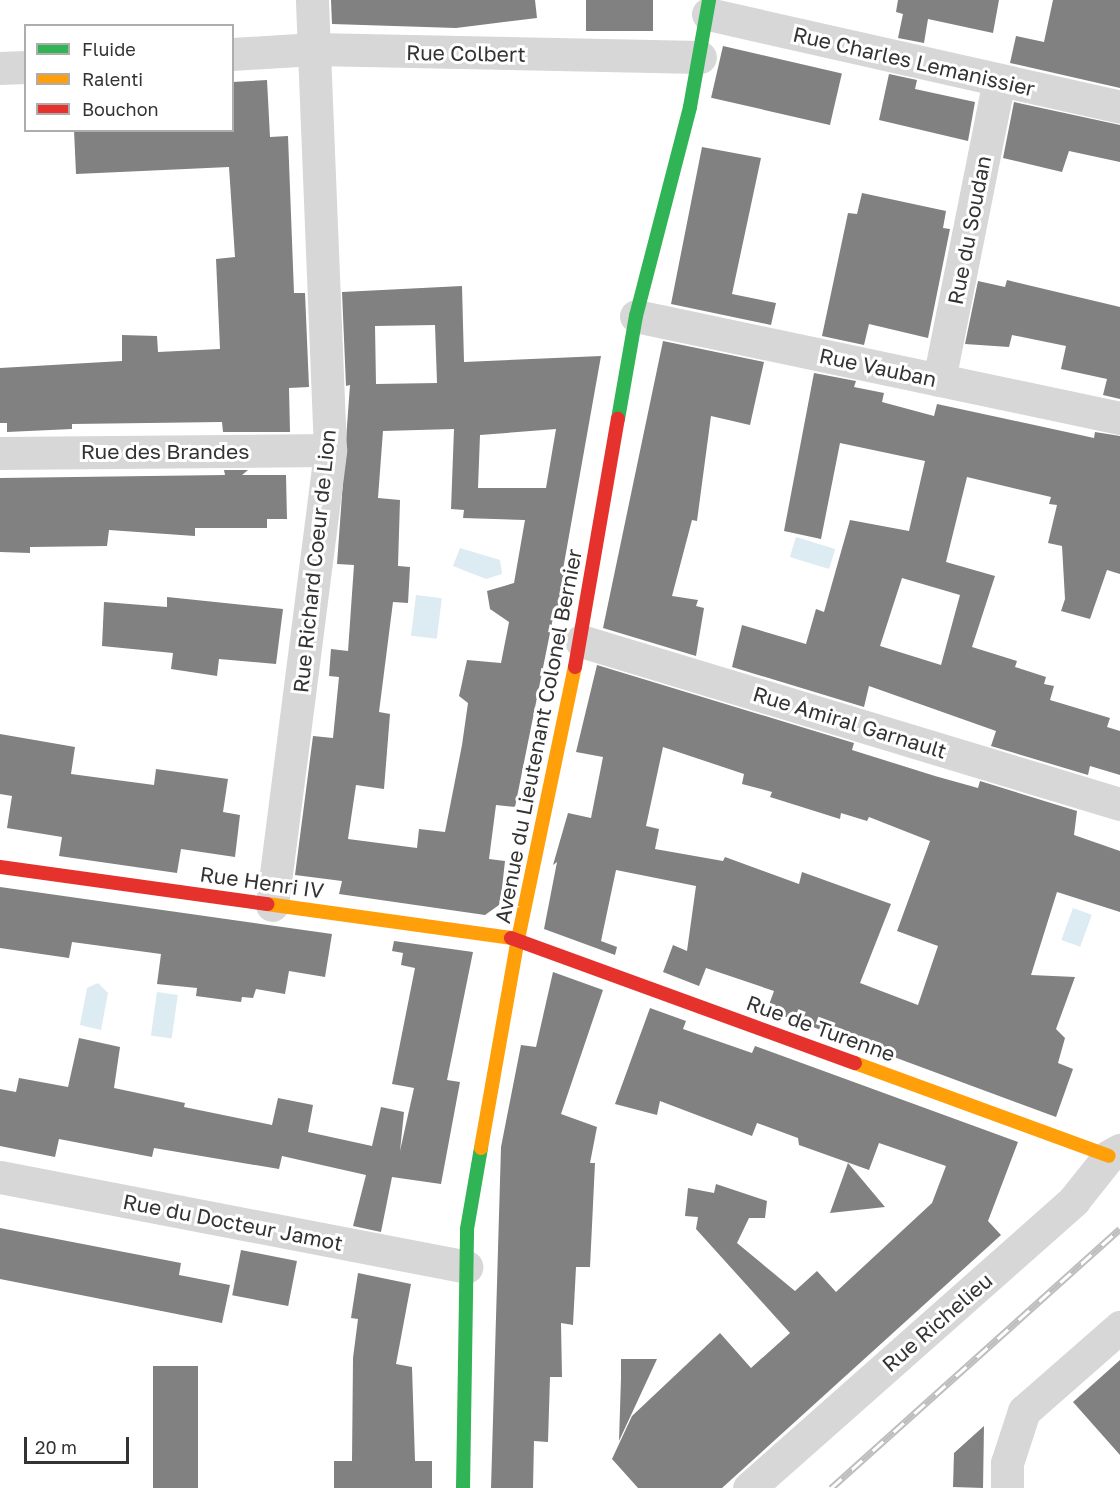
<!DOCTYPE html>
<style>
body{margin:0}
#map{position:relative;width:1120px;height:1488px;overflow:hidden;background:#fff;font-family:"Golos Text",sans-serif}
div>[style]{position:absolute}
.water>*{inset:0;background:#ddebf3;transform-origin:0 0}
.building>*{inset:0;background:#818181;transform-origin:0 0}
.street>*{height:33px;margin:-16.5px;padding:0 16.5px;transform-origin:16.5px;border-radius:16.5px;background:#d7d7d7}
.fast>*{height:14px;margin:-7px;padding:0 7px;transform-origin:7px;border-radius:7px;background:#30b455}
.slow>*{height:14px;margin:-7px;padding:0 7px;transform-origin:7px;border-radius:7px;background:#ff9f0a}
.jam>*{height:14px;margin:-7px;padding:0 7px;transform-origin:7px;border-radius:7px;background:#e5322d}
.rail>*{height:7px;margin-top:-3.5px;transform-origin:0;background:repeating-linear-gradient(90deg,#fff 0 14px,#bebebe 0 28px);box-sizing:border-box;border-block:2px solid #bebebe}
span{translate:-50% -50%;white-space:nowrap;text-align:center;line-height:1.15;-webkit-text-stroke:6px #fff;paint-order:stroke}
.street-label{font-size:21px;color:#333}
.legend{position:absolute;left:24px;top:24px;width:210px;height:108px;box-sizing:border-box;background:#fff;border:2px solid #adadad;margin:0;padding:8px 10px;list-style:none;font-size:18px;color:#333}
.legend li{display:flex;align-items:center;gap:12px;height:30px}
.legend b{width:30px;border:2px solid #adadad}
.scale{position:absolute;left:24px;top:1437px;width:105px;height:27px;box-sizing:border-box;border:3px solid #333;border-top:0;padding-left:8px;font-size:18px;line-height:21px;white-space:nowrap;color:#333;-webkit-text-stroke:4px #fff;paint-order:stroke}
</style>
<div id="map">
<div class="water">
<div style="left:796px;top:537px;width:41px;height:21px;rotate:17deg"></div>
<div style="clip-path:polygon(460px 548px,500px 560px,502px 574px,486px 579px,453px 566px)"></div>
<div style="left:416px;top:595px;width:26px;height:41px;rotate:7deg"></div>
<div style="left:1073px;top:908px;width:20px;height:34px;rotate:20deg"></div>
<div style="clip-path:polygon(98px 983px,108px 993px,101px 1030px,80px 1025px,87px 988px)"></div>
<div style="left:157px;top:992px;width:21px;height:44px;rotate:8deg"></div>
</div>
<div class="building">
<div style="clip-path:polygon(331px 0,535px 0,537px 18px,456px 28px,332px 24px)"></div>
<div style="left:586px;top:0;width:67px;height:31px"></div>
<div style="clip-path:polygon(898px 0,999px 0,993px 33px,928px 19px,924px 43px,898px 38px,903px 14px,896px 12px)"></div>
<div style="clip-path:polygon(1053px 0,1120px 0,1120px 88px,1010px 63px,1016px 36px,1044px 42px)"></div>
<div style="left:723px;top:46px;width:122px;height:53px;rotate:13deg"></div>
<div style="clip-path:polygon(889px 74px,917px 80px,915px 89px,975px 102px,968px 141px,879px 120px)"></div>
<div style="clip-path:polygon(267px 80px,270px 137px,288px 136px,294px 293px,305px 293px,309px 387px,289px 388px,290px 432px,223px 432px,222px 422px,72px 424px,72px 429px,7px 432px,7px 423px,0 423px,0 368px,122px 361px,122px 335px,157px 336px,158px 352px,220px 349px,216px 259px,235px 257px,229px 167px,76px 174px,74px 130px,232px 130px,232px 82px)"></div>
<div style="clip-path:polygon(1014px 102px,1120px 125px,1120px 162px,1069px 151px,1062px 172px,1003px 158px)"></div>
<div style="clip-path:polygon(702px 147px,761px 158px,732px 294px,776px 303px,771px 325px,671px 304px)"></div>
<div style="clip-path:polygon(862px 193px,946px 211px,943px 228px,950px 229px,928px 338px,869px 324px,864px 345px,822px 336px,848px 213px,857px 214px)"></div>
<div style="clip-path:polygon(1007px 280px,1120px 307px,1120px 399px,1103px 395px,1107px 379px,1061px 369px,1066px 346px,1012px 335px,1009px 347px,965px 344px,978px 281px,1005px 287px)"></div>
<div style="clip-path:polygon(evenodd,462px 286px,464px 362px,601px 356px,562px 575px,572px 578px,565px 622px,553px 618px,515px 807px,496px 805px,489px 859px,505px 861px,502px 888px,499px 905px,485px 915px,339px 894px,342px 881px,295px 875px,313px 736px,333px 738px,339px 677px,329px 676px,331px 649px,348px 651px,354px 565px,337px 564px,350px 385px,346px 386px,342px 292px,462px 286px,435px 325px,437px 383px,376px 384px,375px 326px,435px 325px,462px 286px,454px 429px,451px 509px,464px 510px,463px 518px,525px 520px,514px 583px,487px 591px,490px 609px,509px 622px,501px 663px,467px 660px,459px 696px,468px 703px,462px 745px,445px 832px,419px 829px,417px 848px,348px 839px,356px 785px,384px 789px,390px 714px,379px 712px,393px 602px,408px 603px,410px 567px,398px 566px,400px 500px,378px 498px,383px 431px,454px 429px,462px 286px,556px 429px,546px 488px,478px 488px,480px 435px,556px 429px)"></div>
<div style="clip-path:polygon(663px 341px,764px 362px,750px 425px,711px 416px,697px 521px,692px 520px,672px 596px,698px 600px,696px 606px,704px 608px,696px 656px,603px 628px)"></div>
<div style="clip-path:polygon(evenodd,814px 373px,856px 381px,854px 387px,884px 393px,882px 402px,934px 416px,937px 404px,1094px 438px,1095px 432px,1120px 436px,1120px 574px,1107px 570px,1090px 619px,1061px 611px,1065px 599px,1062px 546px,1048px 543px,1057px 505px,1049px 504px,1051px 497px,967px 477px,946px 562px,995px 576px,972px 647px,1017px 661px,1015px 667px,1046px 677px,1044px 684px,1054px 686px,1050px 700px,1110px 718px,1107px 727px,1120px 731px,1120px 775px,1090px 766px,1088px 775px,991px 746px,996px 731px,869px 686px,864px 707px,732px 667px,742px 625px,806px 644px,816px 609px,824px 612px,850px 520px,909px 531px,925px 461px,840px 443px,821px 539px,784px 531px,814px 373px,902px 578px,960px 595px,941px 665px,880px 646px,902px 578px)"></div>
<div style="clip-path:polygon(224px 470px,248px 470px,242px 475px,286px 475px,287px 519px,267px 519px,267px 528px,195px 528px,195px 536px,109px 530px,107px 546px,30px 547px,30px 553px,0 552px,0 478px,225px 475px)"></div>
<div style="clip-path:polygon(167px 597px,283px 609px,276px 664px,219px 659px,217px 676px,171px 669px,173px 653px,102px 646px,104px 602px,167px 607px)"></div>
<div style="clip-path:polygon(evenodd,597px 665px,854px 743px,852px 750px,935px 776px,978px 788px,980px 781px,1077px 811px,1074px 835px,1120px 851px,1120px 912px,1057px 892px,1031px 975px,1075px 977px,1056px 1029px,1065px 1038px,1058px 1063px,1073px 1069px,1056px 1117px,767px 1010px,774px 991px,706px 968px,699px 986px,663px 972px,673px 945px,687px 951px,696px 886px,616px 870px,601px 941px,617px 947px,615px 955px,544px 929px,557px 862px,553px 865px,568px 813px,591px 818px,603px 757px,576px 752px,597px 665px,663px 747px,744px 774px,742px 784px,772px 792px,770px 797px,840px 819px,841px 813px,867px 821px,869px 817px,930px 841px,897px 931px,938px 946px,918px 1005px,860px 983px,891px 904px,802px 872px,799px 884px,725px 857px,723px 861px,655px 849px,659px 829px,646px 826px,663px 747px)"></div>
<div style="clip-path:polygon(0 734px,75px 747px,71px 774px,154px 785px,156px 769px,228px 779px,223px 812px,240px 815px,235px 857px,181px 849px,177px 873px,59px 856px,62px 837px,7px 828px,12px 796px,0 794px)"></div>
<div style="clip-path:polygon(0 887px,332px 934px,325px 977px,289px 971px,285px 994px,256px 989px,253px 998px,242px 997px,241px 1002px,196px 996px,197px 988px,157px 984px,161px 954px,72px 942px,69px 958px,0 948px)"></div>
<div style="clip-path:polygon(394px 941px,473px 952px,447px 1080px,460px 1082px,441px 1184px,392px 1177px,381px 1232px,353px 1226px,366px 1175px,282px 1156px,279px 1169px,154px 1148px,152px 1157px,59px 1139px,55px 1157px,0 1146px,0 1089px,16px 1092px,19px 1078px,68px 1087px,79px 1038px,120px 1047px,114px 1088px,185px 1103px,184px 1107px,272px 1125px,278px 1098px,313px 1105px,308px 1132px,372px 1146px,381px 1107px,404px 1112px,400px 1151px,414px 1088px,392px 1084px,415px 968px,401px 965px,403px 953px,392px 951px)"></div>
<div style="clip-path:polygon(553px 972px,603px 990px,561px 1114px,597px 1127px,590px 1163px,595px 1163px,590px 1267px,576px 1267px,573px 1325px,561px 1323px,562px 1377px,550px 1377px,548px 1442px,534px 1441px,533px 1488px,491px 1488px,501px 1147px,521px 1045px,536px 1047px)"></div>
<div style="clip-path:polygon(650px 1008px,686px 1021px,683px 1029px,752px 1053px,755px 1046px,1018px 1142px,988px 1221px,1001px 1235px,722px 1488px,638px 1488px,612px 1459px,632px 1416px,720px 1333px,751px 1368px,790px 1333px,696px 1229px,698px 1217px,685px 1216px,688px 1188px,714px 1193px,716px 1184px,767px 1201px,765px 1218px,749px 1218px,737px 1243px,795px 1291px,817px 1271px,836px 1292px,932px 1203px,946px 1166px,879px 1143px,869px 1170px,799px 1145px,798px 1138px,757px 1123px,752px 1136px,660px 1101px,657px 1115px,615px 1104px)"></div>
<div style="clip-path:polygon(848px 1163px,885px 1207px,830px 1213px)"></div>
<div style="clip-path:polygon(0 1228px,181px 1263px,179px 1275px,230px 1285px,222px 1323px,0 1279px)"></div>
<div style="left:241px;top:1250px;width:57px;height:46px;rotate:11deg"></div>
<div style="clip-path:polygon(358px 1273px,411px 1284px,396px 1364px,412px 1367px,415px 1461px,432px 1461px,432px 1488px,334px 1488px,334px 1461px,352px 1461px,353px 1358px,358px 1319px,351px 1318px)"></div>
<div style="clip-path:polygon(621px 1359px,657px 1359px,619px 1441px,621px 1378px)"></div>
<div style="clip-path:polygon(1120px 1360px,1120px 1455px,1073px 1402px)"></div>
<div style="left:153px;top:1366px;width:45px;height:122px"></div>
<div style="clip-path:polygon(984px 1426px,983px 1488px,953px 1487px,954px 1453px)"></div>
</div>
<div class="street">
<div style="left:708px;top:14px;width:422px;rotate:12.7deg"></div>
<div style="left:232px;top:54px;width:82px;rotate:-3.5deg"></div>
<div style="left:314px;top:49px;width:386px;rotate:1.2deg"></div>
<div style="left:0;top:68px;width:26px;rotate:-2deg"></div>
<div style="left:636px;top:316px;width:495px;rotate:11.9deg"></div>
<div style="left:939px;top:380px;width:306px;rotate:-78.7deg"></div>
<div style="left:0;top:453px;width:330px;rotate:-0.5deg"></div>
<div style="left:581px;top:641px;width:563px;rotate:16.83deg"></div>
<div style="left:272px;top:905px;width:459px;rotate:-82.7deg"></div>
<div style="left:330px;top:450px;width:450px;rotate:-92.3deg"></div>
<div style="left:0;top:1177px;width:475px;rotate:10.9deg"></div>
<div style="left:749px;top:1488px;width:434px;rotate:-41.5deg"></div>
<div style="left:1074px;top:1200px;width:56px;rotate:-51.5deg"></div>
<div style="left:1109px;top:1156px;width:13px;rotate:-29deg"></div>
<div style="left:1007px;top:1488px;width:25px;rotate:-90deg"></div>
<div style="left:1007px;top:1463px;width:55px;rotate:-71.9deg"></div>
<div style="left:1024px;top:1411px;width:128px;rotate:-41.2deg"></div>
</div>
<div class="fast">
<div style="left:618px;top:419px;width:105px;rotate:-80.1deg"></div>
<div style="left:636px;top:316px;width:216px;rotate:-75.5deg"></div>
<div style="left:690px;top:107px;width:109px;rotate:-79.9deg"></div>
<div style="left:463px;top:1488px;width:259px;rotate:-89.1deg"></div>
<div style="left:467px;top:1229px;width:82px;rotate:-80.2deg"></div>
</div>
<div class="slow">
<div style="left:267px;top:904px;width:246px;rotate:7.9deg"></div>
<div style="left:855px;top:1063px;width:270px;rotate:20.1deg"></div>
<div style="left:481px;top:1148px;width:212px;rotate:-80deg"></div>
<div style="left:518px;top:939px;width:278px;rotate:-78.2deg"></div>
</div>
<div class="jam">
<div style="left:575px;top:667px;width:252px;rotate:-80.2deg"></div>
<div style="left:0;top:867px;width:270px;rotate:7.9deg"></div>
<div style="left:511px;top:938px;width:366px;rotate:20deg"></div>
</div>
<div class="rail">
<div style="left:831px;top:1488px;width:388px;rotate:-41.9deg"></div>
</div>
<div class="street-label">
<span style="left:466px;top:53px;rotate:1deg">Rue Colbert</span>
<span style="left:914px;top:61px;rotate:13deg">Rue Charles Lemanissier</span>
<span style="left:969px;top:230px;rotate:-79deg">Rue du Soudan</span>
<span style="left:878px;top:367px;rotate:12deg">Rue Vauban</span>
<span style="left:165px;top:451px">Rue des Brandes</span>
<span style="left:314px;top:561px;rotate:-84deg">Rue Richard Coeur de Lion</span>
<span style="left:850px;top:722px;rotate:17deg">Rue Amiral Garnault</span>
<span style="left:538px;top:736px;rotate:-79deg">Avenue du Lieutenant Colonel Bernier</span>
<span style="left:262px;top:882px;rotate:8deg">Rue Henri IV</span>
<span style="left:821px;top:1028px;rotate:20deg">Rue de Turenne</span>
<span style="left:233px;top:1222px;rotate:11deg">Rue du Docteur Jamot</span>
<span style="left:937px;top:1322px;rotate:-41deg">Rue Richelieu</span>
</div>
<ul class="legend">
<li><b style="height:8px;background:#30b455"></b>Fluide</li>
<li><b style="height:8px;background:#ff9f0a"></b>Ralenti</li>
<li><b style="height:8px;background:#e5322d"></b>Bouchon</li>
</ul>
<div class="scale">20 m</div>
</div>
